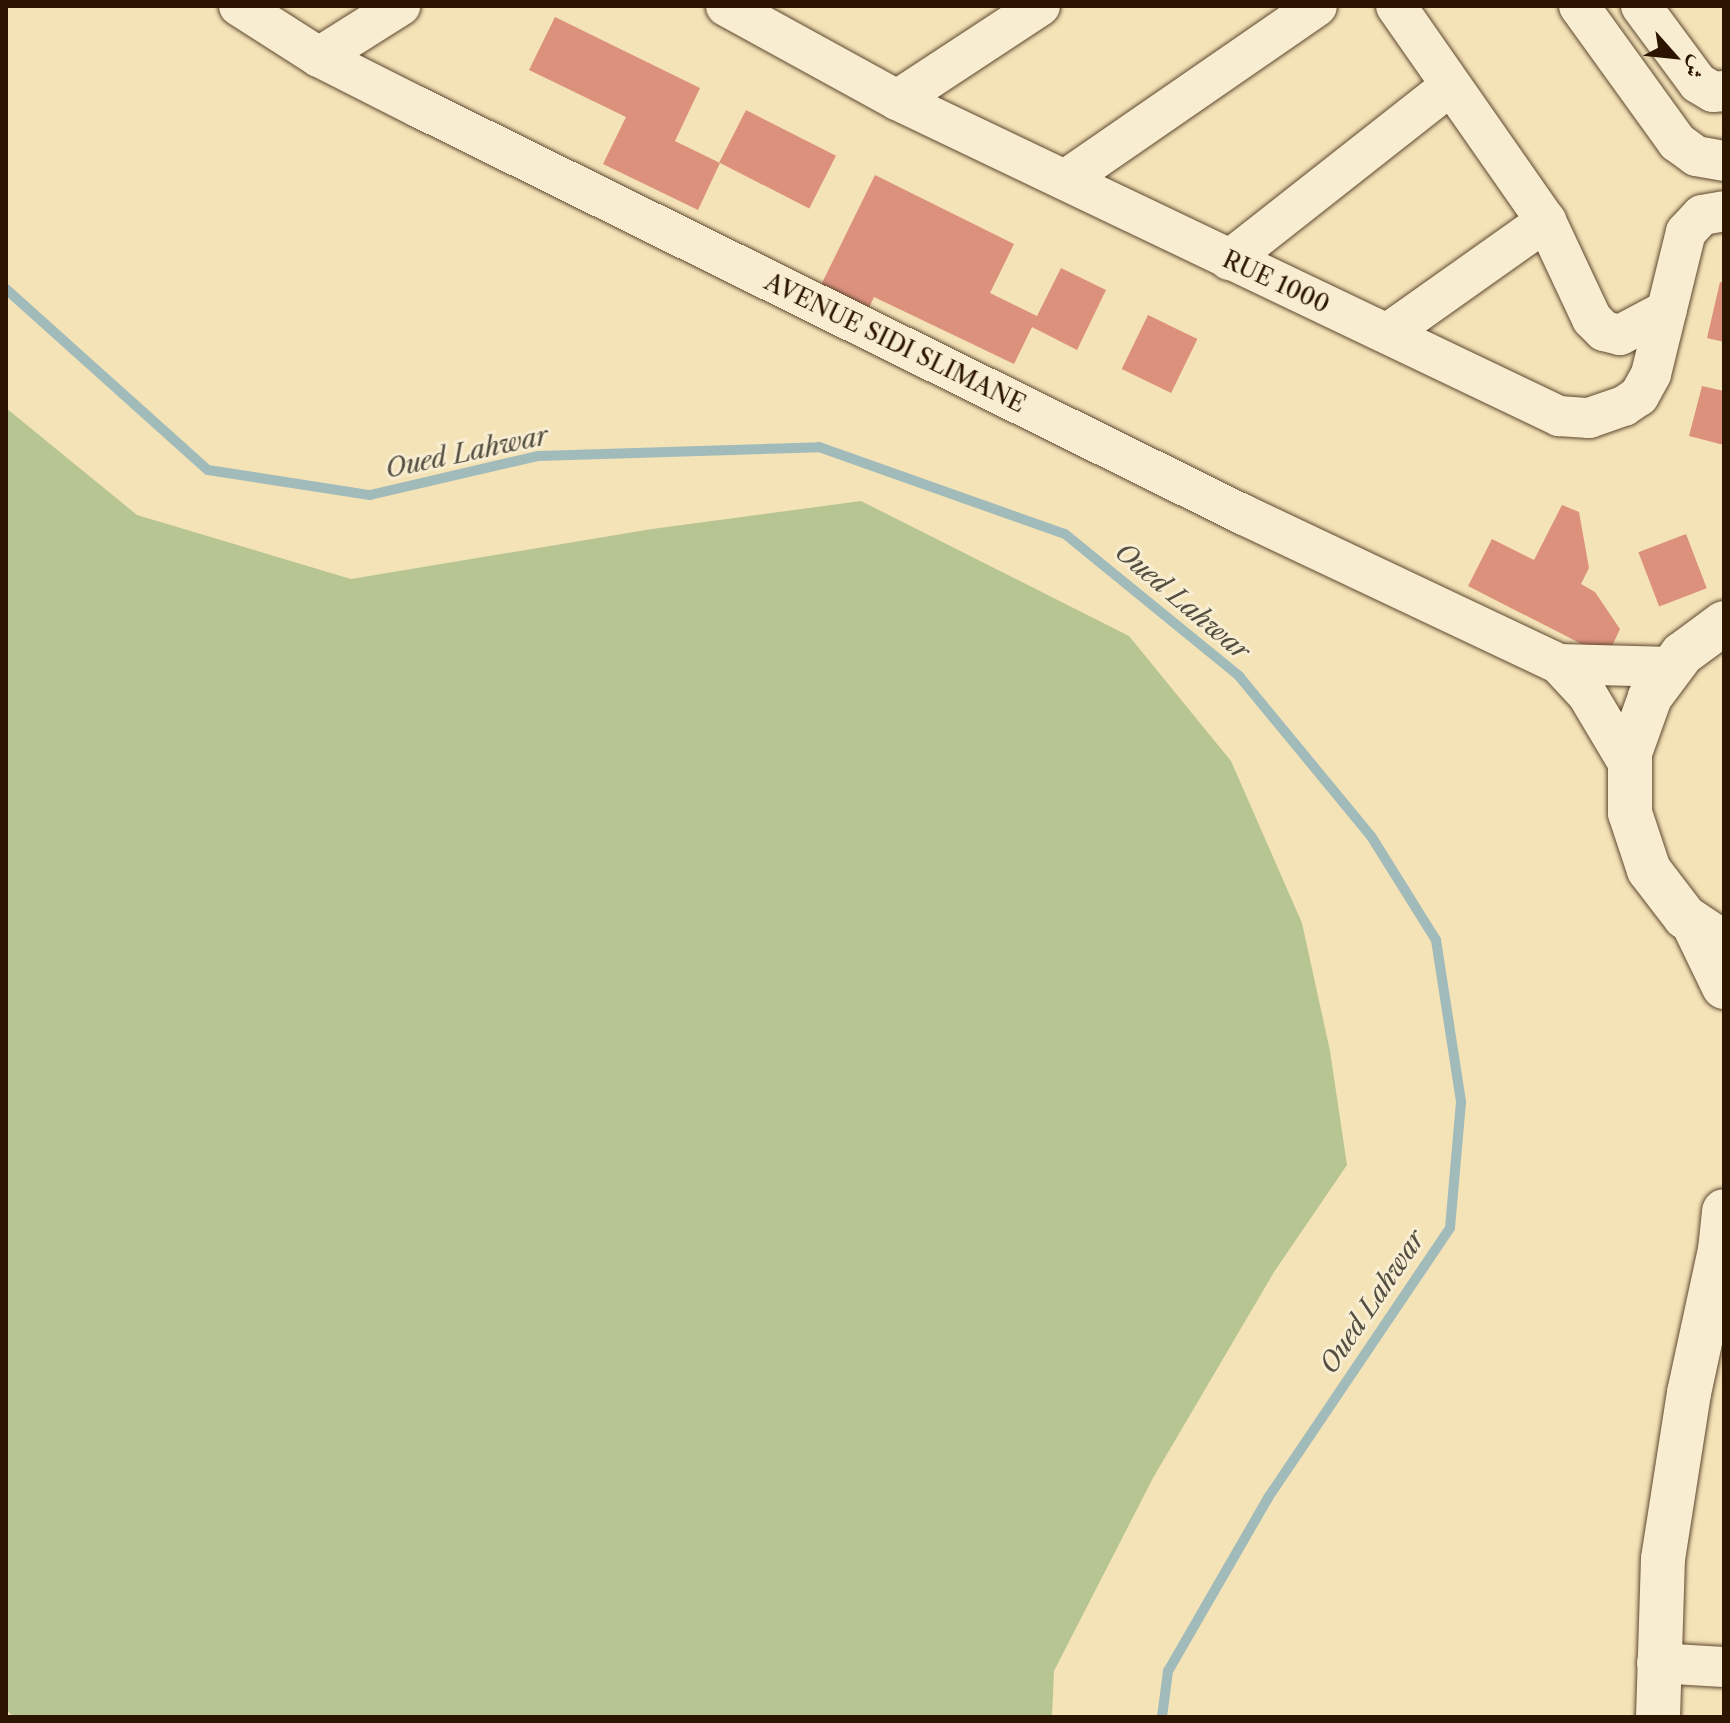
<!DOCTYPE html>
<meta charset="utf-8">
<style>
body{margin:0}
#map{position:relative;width:1730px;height:1723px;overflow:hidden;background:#f5e3b8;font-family:"Libre Caslon Text",Amiri,serif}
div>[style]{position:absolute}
.green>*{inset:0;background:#b7c592}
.stream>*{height:10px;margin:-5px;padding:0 5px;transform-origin:5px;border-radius:5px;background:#a1bbba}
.building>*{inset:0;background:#dc917d;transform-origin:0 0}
.roads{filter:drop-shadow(0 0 2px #5e482f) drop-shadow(0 0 2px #5e482f)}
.minor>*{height:40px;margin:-20px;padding:0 20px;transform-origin:20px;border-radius:20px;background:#f8edd1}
.tertiary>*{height:44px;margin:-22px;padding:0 22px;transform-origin:22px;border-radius:22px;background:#f8edd1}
span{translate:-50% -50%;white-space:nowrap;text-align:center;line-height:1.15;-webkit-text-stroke:6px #f8edd1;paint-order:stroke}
.street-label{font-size:24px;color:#2b1501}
.water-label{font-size:26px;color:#544f42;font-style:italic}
.frame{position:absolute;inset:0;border:8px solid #2b1501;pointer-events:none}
.north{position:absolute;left:1634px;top:16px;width:80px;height:80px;-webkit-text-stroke:6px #f8edd1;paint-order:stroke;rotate:117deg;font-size:22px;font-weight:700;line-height:32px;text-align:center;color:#2b1501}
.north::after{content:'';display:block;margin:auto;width:28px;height:36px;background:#2b1501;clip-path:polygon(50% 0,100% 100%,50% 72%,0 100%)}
</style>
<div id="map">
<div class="green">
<div style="clip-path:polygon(6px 408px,137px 515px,351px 579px,652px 529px,861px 501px,1129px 636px,1231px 761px,1302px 923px,1330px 1051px,1347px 1165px,1274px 1272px,1153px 1478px,1054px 1671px,1052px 1717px,14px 1717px,6px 1710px)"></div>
</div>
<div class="stream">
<div style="left:6px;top:289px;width:271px;rotate:41.9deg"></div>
<div style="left:208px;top:470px;width:164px;rotate:8.8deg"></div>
<div style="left:370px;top:495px;width:172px;rotate:-13.1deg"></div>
<div style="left:538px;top:456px;width:281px;rotate:-1.8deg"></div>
<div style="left:819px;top:447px;width:261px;rotate:19.5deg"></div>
<div style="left:1065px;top:534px;width:225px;rotate:39.2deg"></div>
<div style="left:1239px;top:676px;width:207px;rotate:50.5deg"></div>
<div style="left:1371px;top:836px;width:123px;rotate:58deg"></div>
<div style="left:1436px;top:940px;width:164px;rotate:81.2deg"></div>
<div style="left:1461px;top:1102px;width:126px;rotate:95deg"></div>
<div style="left:1450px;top:1228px;width:326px;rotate:124deg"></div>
<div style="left:1268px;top:1498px;width:200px;rotate:120deg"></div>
<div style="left:1168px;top:1671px;width:46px;rotate:97.4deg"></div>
</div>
<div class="building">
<div style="clip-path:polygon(555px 17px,700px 88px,675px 141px,720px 163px,698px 210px,603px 164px,626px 117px,529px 70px)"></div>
<div style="left:746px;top:110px;width:101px;height:59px;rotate:27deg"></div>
<div style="clip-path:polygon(875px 175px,1014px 244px,990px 293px,1037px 316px,1061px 268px,1106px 290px,1077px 350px,1032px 327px,1014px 364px,874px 297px,869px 308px,821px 285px)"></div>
<div style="clip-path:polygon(1720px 282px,1724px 283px,1724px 342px,1707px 338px)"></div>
<div style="left:1148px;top:315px;width:55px;height:60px;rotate:26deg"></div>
<div style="clip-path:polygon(1702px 386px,1724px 391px,1724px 445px,1689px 436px)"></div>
<div style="clip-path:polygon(1562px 505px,1579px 512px,1589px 568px,1581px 584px,1595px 592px,1620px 629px,1607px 657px,1468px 586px,1492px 539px,1534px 560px)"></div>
<div style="left:1686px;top:534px;width:58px;height:51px;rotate:69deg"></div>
</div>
<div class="roads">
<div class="minor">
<div style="left:239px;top:6px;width:95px;rotate:32.5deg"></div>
<div style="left:319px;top:57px;width:111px;rotate:26.8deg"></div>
<div style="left:418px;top:107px;width:921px;rotate:26.29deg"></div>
<div style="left:1244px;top:515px;width:348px;rotate:25.3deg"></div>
<div style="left:1559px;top:664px;width:113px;rotate:1.5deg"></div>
<div style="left:726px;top:6px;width:195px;rotate:28.8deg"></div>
<div style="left:897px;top:100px;width:734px;rotate:25.52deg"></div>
<div style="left:1559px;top:416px;width:30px;rotate:4deg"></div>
<div style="left:1589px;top:418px;width:37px;rotate:-19deg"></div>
<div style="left:1624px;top:406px;width:18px;rotate:-34deg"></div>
<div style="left:1639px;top:396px;width:25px;rotate:-61deg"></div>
<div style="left:1651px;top:374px;width:146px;rotate:-76.2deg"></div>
<div style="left:1686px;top:232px;width:23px;rotate:-47deg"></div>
<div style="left:1702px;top:215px;width:22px;rotate:-10deg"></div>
<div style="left:1396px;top:6px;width:262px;rotate:55.1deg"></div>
<div style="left:1546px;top:221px;width:108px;rotate:64.9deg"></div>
<div style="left:1592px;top:319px;width:17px;rotate:45deg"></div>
<div style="left:1604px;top:331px;width:16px;rotate:14deg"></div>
<div style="left:1620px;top:335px;width:53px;rotate:-28deg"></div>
<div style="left:1579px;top:6px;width:168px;rotate:54.2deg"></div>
<div style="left:1677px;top:142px;width:24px;rotate:36deg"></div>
<div style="left:1696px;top:156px;width:28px;rotate:10deg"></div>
<div style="left:1641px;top:6px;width:96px;rotate:53.5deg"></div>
<div style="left:1698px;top:83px;width:17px;rotate:31deg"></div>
<div style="left:1713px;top:92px;width:11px;rotate:-5deg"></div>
<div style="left:319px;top:57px;width:96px;rotate:-32.2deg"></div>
<div style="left:897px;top:100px;width:171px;rotate:-33.3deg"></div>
<div style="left:1065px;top:180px;width:306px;rotate:-34.6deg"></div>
<div style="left:1229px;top:260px;width:281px;rotate:-38.2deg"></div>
<div style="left:1388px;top:333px;width:194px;rotate:-35.3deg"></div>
<div style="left:1559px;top:664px;width:41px;rotate:47deg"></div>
<div style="left:1587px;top:694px;width:84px;rotate:59.2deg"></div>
<div style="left:1657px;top:1663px;width:67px;rotate:3.4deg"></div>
</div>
<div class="tertiary">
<div style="left:1724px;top:623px;width:52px;rotate:143.6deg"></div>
<div style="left:1682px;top:654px;width:54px;rotate:126.7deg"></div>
<div style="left:1650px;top:697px;width:59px;rotate:109.7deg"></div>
<div style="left:1630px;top:753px;width:60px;rotate:90deg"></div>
<div style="left:1630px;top:813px;width:60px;rotate:71.6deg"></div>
<div style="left:1649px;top:870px;width:59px;rotate:52.5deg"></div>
<div style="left:1685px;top:917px;width:47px;rotate:33.7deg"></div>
<div style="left:1693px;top:923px;width:71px;rotate:64.2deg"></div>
<div style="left:1658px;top:1717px;width:158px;rotate:-88.2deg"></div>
<div style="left:1663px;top:1559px;width:168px;rotate:-81.1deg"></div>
<div style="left:1689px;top:1393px;width:146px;rotate:-77.8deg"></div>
<div style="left:1720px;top:1250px;width:39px;rotate:-84deg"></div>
</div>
</div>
<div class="street-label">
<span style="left:1276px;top:282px;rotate:25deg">RUE 1000</span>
<span style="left:895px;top:343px;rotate:26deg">AVENUE SIDI SLIMANE</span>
</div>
<div class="water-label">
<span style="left:467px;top:453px;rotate:-12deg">Oued Lahwar</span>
<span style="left:1182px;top:602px;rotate:40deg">Oued Lahwar</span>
<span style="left:1373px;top:1302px;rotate:-56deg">Oued Lahwar</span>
</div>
<div class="frame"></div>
<div class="north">ش</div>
</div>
